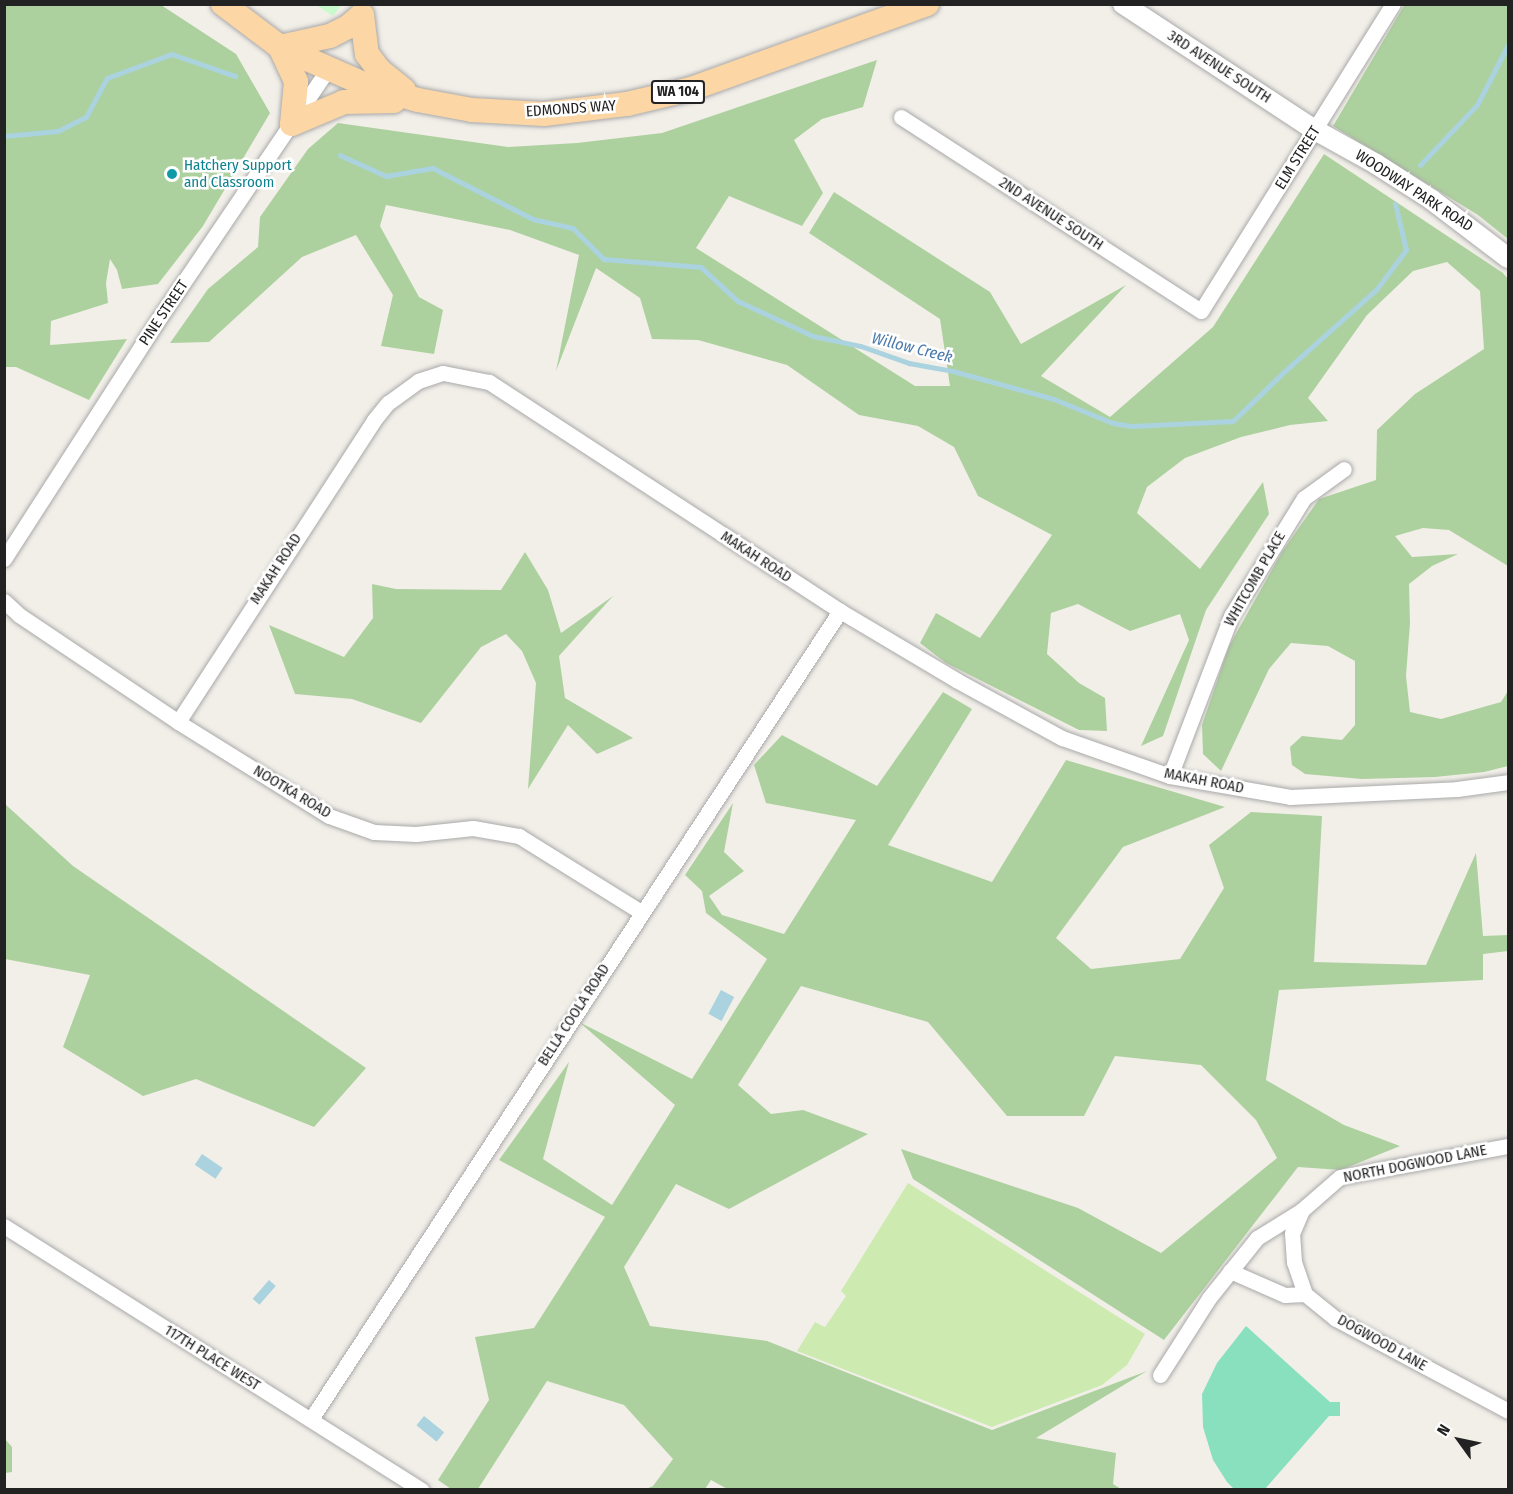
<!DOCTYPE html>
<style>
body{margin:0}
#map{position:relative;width:1513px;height:1494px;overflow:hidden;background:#f2efe9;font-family:"Fira Sans Condensed",sans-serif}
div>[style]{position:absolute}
.grass>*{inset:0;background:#cdebb0}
.forest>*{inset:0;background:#add19e}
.park>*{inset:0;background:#c8facc}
.pitch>*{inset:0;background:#88e0be}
.water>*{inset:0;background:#aad3df;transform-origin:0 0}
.stream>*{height:4.5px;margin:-2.25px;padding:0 2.25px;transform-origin:2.25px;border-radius:2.25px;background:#aad3df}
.roads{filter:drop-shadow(0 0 2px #a9a9a9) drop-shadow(0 0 2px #a9a9a9)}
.minor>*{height:15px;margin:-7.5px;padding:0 7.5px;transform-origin:7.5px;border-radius:7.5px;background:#fff}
.tertiary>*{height:20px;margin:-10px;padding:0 10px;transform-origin:10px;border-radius:10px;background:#fff}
.primary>*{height:24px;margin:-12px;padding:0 12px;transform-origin:12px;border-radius:12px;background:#fcd6a4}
.dots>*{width:16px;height:16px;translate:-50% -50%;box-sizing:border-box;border:3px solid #fff;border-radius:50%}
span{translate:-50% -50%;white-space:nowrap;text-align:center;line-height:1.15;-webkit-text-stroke:5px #fff;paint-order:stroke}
.shield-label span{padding:2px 4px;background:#fff;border:2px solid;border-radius:4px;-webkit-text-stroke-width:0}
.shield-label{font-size:14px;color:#222;font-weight:700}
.street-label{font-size:15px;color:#222}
.culture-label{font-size:15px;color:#0d838f}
.left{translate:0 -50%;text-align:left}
.water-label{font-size:16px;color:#4a7aab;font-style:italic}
.frame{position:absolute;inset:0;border:6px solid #222;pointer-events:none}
.north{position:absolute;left:1429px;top:1410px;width:60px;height:60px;-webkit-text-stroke:4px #fff;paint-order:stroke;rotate:303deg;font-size:16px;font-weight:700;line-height:24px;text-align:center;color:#222}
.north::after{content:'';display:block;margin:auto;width:21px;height:27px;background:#222;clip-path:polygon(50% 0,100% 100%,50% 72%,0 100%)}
</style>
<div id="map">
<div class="grass">
<div style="clip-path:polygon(908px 1183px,1145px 1334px,1127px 1365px,1102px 1385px,992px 1427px,797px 1351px,815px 1322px,825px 1327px,846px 1296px,841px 1291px)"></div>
</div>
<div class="forest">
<div style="clip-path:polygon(1405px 4px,1508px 5px,1508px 239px,1478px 215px,1333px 126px)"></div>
<div style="clip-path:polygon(4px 5px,161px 5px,236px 54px,270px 113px,203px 226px,158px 284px,122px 289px,117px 270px,110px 259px,106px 283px,108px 303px,51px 321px,50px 345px,127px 339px,89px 400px,16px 367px,5px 367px)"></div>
<div style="clip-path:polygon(877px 60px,863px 107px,822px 119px,794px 140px,823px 193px,802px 226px,729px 196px,696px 248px,915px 386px,950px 386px,940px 319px,809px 233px,834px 192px,990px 292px,1021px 344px,1126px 285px,1041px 376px,1110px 417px,1213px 327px,1324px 154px,1503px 273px,1508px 279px,1508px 566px,1449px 530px,1423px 528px,1395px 536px,1412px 557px,1458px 554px,1432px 566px,1409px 584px,1410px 623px,1406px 676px,1410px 712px,1441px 719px,1501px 702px,1508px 691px,1508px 766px,1484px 772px,1435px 777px,1362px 779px,1305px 774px,1292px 765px,1290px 747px,1302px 736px,1342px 740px,1355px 725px,1355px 661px,1328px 646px,1291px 643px,1269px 669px,1221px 771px,1203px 754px,1202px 725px,1229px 646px,1282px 552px,1319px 499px,1376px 480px,1377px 430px,1415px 394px,1484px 349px,1480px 291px,1447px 262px,1413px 271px,1367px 315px,1308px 398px,1328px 421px,1290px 425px,1241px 437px,1185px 458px,1147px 487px,1137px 513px,1200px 569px,1263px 482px,1269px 514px,1206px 610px,1163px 736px,1141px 746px,1189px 640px,1180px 614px,1130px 631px,1078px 604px,1051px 613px,1047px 654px,1079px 683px,1105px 698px,1107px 731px,1079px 730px,946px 663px,920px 643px,936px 613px,980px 638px,1052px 535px,978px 496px,954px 447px,918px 426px,859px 415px,787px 365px,698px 340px,652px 339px,640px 298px,596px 268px,556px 371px,579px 255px,510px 230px,386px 205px,380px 226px,419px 297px,443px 310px,434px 354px,381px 346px,393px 295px,356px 235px,302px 257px,209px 342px,170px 343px,208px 289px,258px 247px,260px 217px,308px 149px,338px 123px,508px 147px,577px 143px,662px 133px)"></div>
<div style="clip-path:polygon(525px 552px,548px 590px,561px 633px,613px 596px,559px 656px,565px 698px,633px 738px,597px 754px,568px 725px,528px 789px,536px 683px,522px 651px,506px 634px,481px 647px,421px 723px,352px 699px,295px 694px,269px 625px,344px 657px,373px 618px,372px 584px,396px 589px,501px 590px)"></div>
<div style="clip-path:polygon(943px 692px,972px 709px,888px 845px,992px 882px,1066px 760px,1225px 807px,1123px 847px,1056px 938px,1091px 969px,1180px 959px,1224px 888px,1209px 845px,1251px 812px,1322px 816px,1314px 962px,1426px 965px,1476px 853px,1483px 936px,1508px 935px,1508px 951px,1483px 954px,1483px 980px,1279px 990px,1266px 1080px,1344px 1125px,1400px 1146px,1341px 1170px,1298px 1167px,1164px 1340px,913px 1179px,901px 1149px,1078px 1208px,1161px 1253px,1277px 1158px,1256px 1120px,1201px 1065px,1115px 1056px,1084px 1116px,1007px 1116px,928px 1022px,801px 986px,738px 1085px,771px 1114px,803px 1110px,868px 1134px,729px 1209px,676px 1184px,624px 1267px,650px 1326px,767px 1341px,992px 1430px,1147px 1371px,1036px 1438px,1116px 1453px,1113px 1484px,1121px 1489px,729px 1490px,711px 1480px,705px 1489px,646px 1489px,653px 1486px,673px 1459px,624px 1405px,547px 1381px,478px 1489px,451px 1489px,438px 1480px,489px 1400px,475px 1337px,534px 1328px,605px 1217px,499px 1160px,569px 1062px,543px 1159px,612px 1205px,675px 1105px,579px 1022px,692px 1079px,767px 959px,706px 913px,702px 891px,685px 875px,733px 803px,724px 852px,744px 871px,709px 896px,722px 915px,784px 934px,856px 820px,766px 803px,754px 765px,782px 735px,877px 786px)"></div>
<div style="clip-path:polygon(5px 804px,73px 866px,366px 1068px,314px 1127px,196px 1079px,143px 1096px,63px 1047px,90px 975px,5px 959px)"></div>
<div style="clip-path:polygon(5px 1439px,12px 1447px,12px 1472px,5px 1473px)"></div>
</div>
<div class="park">
<div style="clip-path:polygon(316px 5px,341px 5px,333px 16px)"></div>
</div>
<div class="pitch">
<div style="clip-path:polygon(1246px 1326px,1330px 1402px,1340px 1402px,1340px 1416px,1329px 1416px,1265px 1489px,1234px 1489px,1227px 1482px,1213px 1460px,1203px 1427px,1202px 1394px,1217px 1363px)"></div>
</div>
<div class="water">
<div style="left:721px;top:990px;width:15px;height:27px;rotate:28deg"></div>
<div style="left:202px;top:1154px;width:25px;height:13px;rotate:34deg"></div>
<div style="left:269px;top:1280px;width:9px;height:25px;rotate:41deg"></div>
<div style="left:424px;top:1416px;width:26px;height:12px;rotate:39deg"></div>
</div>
<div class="stream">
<div style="left:4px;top:136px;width:54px;rotate:-5.3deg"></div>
<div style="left:58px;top:131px;width:31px;rotate:-27deg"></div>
<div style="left:86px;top:117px;width:44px;rotate:-61.7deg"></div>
<div style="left:107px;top:78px;width:69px;rotate:-20.3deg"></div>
<div style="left:172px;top:54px;width:67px;rotate:19.2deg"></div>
<div style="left:340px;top:155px;width:51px;rotate:24.5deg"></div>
<div style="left:386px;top:176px;width:48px;rotate:-9.7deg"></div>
<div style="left:433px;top:168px;width:112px;rotate:27deg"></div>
<div style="left:533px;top:219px;width:41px;rotate:12.7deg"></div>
<div style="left:573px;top:228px;width:44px;rotate:45deg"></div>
<div style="left:604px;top:259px;width:97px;rotate:4.7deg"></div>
<div style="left:701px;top:267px;width:50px;rotate:42.6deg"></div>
<div style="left:738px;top:301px;width:83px;rotate:25deg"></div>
<div style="left:813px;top:336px;width:49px;rotate:11.8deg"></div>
<div style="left:861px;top:346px;width:51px;rotate:19.5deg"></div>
<div style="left:909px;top:363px;width:45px;rotate:10.3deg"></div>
<div style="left:953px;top:371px;width:105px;rotate:15.5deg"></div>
<div style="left:1054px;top:399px;width:64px;rotate:22.1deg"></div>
<div style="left:1113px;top:423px;width:20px;rotate:9deg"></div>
<div style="left:1133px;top:426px;width:100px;rotate:-2.9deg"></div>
<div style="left:1233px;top:421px;width:72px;rotate:-43.9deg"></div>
<div style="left:1285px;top:371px;width:122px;rotate:-41.7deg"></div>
<div style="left:1376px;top:290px;width:50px;rotate:-53.1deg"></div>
<div style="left:1406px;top:250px;width:47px;rotate:-103.4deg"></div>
<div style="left:1420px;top:165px;width:83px;rotate:-46.5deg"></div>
<div style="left:1477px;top:105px;width:68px;rotate:-62.7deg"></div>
</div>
<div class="roads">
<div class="minor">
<div style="left:901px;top:117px;width:357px;rotate:32.9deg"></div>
<div style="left:1201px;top:311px;width:362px;rotate:-58deg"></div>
<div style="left:4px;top:559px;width:288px;rotate:-57.2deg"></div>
<div style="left:160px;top:317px;width:300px;rotate:-55.9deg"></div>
<div style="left:4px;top:601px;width:21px;rotate:43deg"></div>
<div style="left:19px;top:615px;width:192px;rotate:33.9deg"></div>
<div style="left:178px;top:722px;width:178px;rotate:31.9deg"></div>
<div style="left:329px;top:816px;width:48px;rotate:19.6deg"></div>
<div style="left:374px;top:832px;width:42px;rotate:2.7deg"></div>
<div style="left:416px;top:834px;width:57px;rotate:-6deg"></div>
<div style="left:473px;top:828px;width:47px;rotate:9.9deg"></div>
<div style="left:519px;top:836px;width:144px;rotate:31.9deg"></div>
<div style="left:178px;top:722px;width:360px;rotate:-57deg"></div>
<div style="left:374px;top:420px;width:22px;rotate:-51deg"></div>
<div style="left:388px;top:403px;width:37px;rotate:-36deg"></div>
<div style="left:418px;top:381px;width:26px;rotate:-18deg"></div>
<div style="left:443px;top:373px;width:47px;rotate:11.1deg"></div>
<div style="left:489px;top:382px;width:419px;rotate:33.1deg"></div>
<div style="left:840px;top:611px;width:135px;rotate:30.7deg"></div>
<div style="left:956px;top:680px;width:121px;rotate:28.7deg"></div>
<div style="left:1062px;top:738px;width:114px;rotate:19.4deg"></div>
<div style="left:1170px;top:776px;width:122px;rotate:9.9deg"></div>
<div style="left:1290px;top:797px;width:167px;rotate:-2.7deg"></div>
<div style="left:1457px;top:789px;width:51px;rotate:-7.8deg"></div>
<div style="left:1170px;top:776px;width:171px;rotate:-69.1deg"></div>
<div style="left:1231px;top:616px;width:139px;rotate:-58.3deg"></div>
<div style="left:1304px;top:498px;width:49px;rotate:-35.9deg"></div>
<div style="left:1302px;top:1210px;width:25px;rotate:113deg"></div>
<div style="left:1292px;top:1233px;width:29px;rotate:86deg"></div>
<div style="left:1294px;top:1262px;width:34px;rotate:71deg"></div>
<div style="left:1305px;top:1294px;width:40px;rotate:39deg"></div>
<div style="left:1336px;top:1319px;width:195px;rotate:28.1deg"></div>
<div style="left:4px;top:1226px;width:494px;rotate:32.3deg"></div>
<div style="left:1230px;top:1271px;width:60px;rotate:23.6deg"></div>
<div style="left:1285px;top:1295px;width:20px;rotate:-3deg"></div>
<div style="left:1160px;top:1375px;width:91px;rotate:-57.5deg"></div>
<div style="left:1209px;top:1298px;width:77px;rotate:-51.3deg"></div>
<div style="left:1257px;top:1238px;width:53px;rotate:-31.9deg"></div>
<div style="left:1302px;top:1210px;width:50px;rotate:-41deg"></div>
<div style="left:1340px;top:1177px;width:171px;rotate:-10.5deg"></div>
<div style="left:311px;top:1419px;width:966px;rotate:-56.79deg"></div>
</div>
<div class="tertiary">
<div style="left:1123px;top:4px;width:230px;rotate:33.3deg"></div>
<div style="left:1315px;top:130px;width:70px;rotate:29.1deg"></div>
<div style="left:1376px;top:164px;width:67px;rotate:32.7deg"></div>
<div style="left:1432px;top:200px;width:96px;rotate:37.3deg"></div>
</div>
<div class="primary">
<div style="left:223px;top:4px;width:71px;rotate:37deg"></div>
<div style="left:280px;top:47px;width:92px;rotate:23.8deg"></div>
<div style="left:364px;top:84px;width:56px;rotate:16.5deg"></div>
<div style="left:418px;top:100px;width:55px;rotate:10.5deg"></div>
<div style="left:472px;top:110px;width:72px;rotate:3.2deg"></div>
<div style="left:544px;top:114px;width:84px;rotate:-6.9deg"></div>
<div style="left:627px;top:104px;width:66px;rotate:-13.2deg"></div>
<div style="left:691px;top:89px;width:251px;rotate:-19.8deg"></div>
<div style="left:362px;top:15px;width:39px;rotate:83deg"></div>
<div style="left:367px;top:54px;width:20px;rotate:53deg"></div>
<div style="left:379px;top:70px;width:32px;rotate:39deg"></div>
<div style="left:280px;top:47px;width:51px;rotate:-12.4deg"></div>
<div style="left:330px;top:36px;width:20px;rotate:-27deg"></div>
<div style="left:348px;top:27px;width:18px;rotate:-41deg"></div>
<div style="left:280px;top:47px;width:38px;rotate:65deg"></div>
<div style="left:296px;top:82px;width:42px;rotate:95.4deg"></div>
<div style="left:292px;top:124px;width:56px;rotate:-22.9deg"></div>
<div style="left:344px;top:102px;width:50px;rotate:-1.1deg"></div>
</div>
</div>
<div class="dots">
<div style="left:172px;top:174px;background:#0f9aa8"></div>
</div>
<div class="shield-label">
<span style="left:678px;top:92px">WA 104</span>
</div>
<div class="street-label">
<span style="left:1219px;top:67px;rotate:33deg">3RD AVENUE SOUTH</span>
<span style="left:571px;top:109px;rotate:-4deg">EDMONDS WAY</span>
<span style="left:1298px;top:158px;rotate:-58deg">ELM STREET</span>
<span style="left:1414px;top:191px;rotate:33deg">WOODWAY PARK ROAD</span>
<span style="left:1051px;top:214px;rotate:33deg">2ND AVENUE SOUTH</span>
<span style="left:164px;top:313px;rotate:-56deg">PINE STREET</span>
<span style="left:756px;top:557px;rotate:33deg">MAKAH ROAD</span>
<span style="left:276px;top:569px;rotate:-57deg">MAKAH ROAD</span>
<span style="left:1255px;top:579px;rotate:-60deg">WHITCOMB PLACE</span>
<span style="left:1204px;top:781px;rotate:11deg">MAKAH ROAD</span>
<span style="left:292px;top:792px;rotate:31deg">NOOTKA ROAD</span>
<span style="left:574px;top:1015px;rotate:-57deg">BELLA COOLA ROAD</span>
<span style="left:1415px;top:1164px;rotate:-11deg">NORTH DOGWOOD LANE</span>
<span style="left:1382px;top:1343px;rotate:29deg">DOGWOOD LANE</span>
<span style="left:212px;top:1358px;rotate:32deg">117TH PLACE WEST</span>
</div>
<div class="culture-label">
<span class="left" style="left:184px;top:174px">Hatchery Support<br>and Classroom</span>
</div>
<div class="water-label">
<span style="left:912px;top:348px;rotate:14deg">Willow Creek</span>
</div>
<div class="frame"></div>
<div class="north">N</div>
</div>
